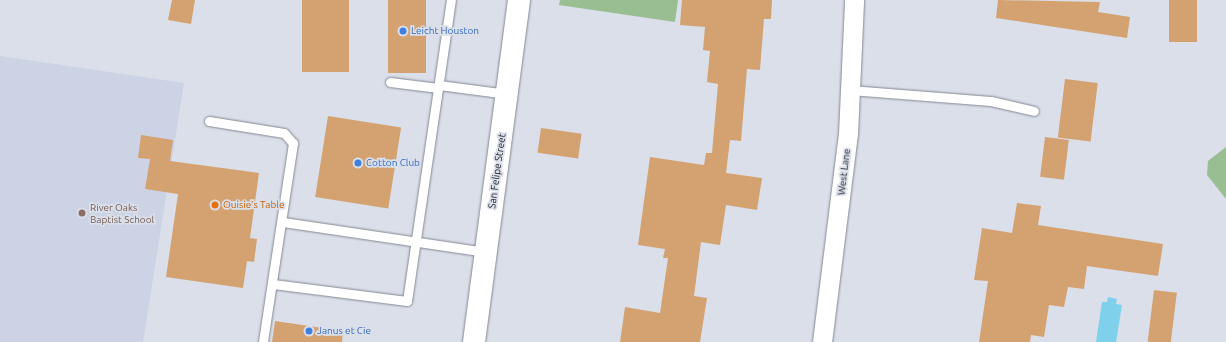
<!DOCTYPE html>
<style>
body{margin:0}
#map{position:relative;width:1226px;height:342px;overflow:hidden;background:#dadfea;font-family:Ubuntu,sans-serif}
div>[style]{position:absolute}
.built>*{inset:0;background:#ccd3e4}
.green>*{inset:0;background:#98be92}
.water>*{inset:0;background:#7fd0eb}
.building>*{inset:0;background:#d4a271;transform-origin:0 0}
.roads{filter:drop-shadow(0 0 1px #838891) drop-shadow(0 0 1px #838891)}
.service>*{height:9px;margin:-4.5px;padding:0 4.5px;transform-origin:4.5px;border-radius:4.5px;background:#fff}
.minor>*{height:19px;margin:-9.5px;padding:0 9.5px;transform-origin:9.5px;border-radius:9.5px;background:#fff}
.secondary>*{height:22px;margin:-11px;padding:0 11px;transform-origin:11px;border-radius:11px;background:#fff}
.dots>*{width:11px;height:11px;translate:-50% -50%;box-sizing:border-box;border:2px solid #dadfea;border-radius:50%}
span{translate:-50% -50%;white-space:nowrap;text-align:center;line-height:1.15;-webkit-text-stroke:3.5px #dadfea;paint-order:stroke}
.shop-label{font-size:10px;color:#366cbe}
.left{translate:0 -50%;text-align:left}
.street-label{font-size:10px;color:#232529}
.food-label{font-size:10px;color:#c56008}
.education-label{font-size:10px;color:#785e54}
</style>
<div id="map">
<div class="built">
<div style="clip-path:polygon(0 56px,184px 83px,143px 342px,0 342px)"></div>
</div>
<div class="green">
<div style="clip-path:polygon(560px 0,678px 0,675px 22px,559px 5px)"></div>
<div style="clip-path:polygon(1226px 147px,1226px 199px,1207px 175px,1208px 161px)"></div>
</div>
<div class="water">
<div style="clip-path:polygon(1108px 297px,1117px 299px,1116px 304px,1122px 305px,1116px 342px,1096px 342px,1102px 302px,1107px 302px)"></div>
</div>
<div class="building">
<div style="clip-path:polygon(172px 0,195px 0,191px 24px,168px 20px)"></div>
<div style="left:302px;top:0;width:47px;height:72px"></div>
<div style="left:388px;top:0;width:38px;height:73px"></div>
<div style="clip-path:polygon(682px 0,772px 0,771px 19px,764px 19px,760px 70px,747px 69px,741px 141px,730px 140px,726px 173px,762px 178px,757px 210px,726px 205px,720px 245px,701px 242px,694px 296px,707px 298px,700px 342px,620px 342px,625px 307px,660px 313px,668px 258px,663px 258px,665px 249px,638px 245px,650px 157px,704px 165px,706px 153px,712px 153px,718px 84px,707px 82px,710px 51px,703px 50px,705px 27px,680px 25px)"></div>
<div style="clip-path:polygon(998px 0,1100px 2px,1098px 12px,1130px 17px,1127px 38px,996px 18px)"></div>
<div style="left:1169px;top:0;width:28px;height:42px"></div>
<div style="left:1065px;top:79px;width:33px;height:59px;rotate:7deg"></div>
<div style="left:328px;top:116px;width:74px;height:82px;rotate:9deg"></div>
<div style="left:541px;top:128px;width:41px;height:25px;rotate:8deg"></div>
<div style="clip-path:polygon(141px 135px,173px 140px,170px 161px,259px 173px,250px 238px,257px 239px,254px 262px,247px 261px,243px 288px,166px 277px,178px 194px,145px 189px,150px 159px,138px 158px)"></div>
<div style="left:1045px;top:137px;width:24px;height:40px;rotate:7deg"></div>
<div style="clip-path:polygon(1017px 203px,1041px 206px,1038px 225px,1163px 244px,1158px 276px,1087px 266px,1084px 289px,1068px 287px,1064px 307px,1049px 305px,1044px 337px,1031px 335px,1030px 342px,979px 342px,988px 281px,974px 280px,982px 228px,1012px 233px)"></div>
<div style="left:1154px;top:290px;width:23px;height:52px;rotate:7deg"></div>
<div style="clip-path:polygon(275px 321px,343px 331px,342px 342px,272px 342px)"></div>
</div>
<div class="roads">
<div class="service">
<div style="left:390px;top:82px;width:49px;rotate:7deg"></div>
<div style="left:439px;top:85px;width:69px;rotate:7.5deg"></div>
<div style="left:850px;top:90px;width:141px;rotate:4.5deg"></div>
<div style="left:991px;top:101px;width:44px;rotate:13.1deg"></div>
<div style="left:209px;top:121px;width:76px;rotate:9.1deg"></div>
<div style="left:284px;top:133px;width:13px;rotate:48deg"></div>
<div style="left:293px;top:143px;width:201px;rotate:98.6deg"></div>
<div style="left:283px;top:222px;width:205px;rotate:8.4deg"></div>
<div style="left:273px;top:284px;width:135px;rotate:7.2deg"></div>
<div style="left:407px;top:301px;width:304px;rotate:-81.7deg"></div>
</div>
<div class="minor">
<div style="left:822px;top:342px;width:210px;rotate:-82.9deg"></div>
<div style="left:848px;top:134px;width:134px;rotate:-87.4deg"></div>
</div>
<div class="secondary">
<div style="left:474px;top:342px;width:345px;rotate:-82.5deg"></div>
</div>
</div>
<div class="dots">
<div style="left:403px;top:31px;background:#3f7fe0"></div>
<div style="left:358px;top:163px;background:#3f7fe0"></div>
<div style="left:215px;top:205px;background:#e8710a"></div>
<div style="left:82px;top:213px;background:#8d6e63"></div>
<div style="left:309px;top:331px;background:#3f7fe0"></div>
</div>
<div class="shop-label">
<span class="left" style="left:411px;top:31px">Leicht Houston</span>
<span class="left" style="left:366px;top:163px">Cotton Club</span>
<span class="left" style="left:317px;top:331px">Janus et Cie</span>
</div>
<div class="street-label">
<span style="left:497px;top:171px;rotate:-82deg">San Felipe Street</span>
<span style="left:844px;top:172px;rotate:-83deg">West Lane</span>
</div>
<div class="food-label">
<span class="left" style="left:223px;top:205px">Ouisie's Table</span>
</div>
<div class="education-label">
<span class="left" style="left:90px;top:213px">River Oaks<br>Baptist School</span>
</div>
</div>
